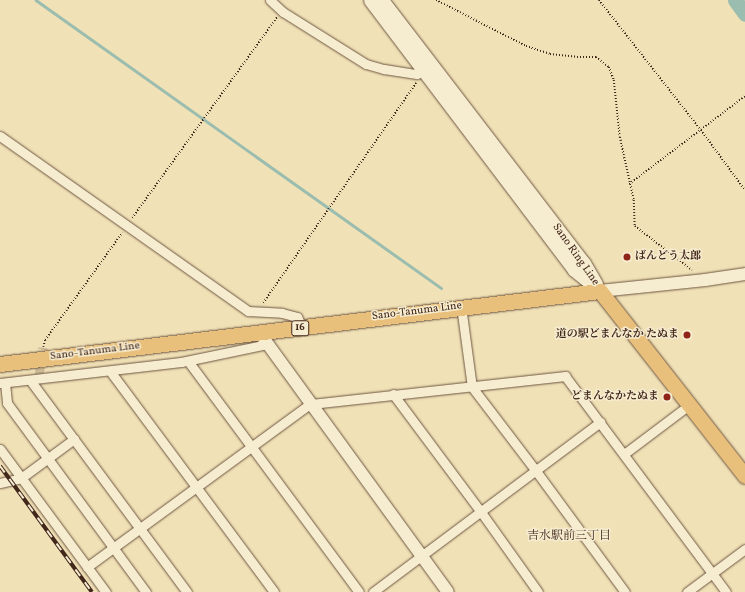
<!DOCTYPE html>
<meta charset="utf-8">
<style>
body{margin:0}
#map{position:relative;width:745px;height:592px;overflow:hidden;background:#f1e1b6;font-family:Vollkorn,"Noto Serif JP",serif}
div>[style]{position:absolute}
.stream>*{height:2.5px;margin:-1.25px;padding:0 1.25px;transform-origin:1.25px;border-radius:1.25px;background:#9bbdaf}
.river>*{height:15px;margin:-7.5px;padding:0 7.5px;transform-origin:7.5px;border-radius:7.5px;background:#9bbdaf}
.minor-tunnel>*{height:9px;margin-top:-4.5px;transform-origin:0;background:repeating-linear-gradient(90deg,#cebc97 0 9px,transparent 0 13.5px)}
.path>*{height:1.5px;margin-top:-0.75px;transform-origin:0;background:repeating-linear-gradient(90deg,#42271b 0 1px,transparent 0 3px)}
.roads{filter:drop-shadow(0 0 1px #6e5642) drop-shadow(0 0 1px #6e5642)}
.minor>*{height:9px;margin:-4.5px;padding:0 4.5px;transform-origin:4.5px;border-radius:4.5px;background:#f6ecd0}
.tertiary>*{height:12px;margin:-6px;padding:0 6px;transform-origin:6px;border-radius:6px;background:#f6ecd0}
.secondary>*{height:13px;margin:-6.5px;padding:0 6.5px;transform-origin:6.5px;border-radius:6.5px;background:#f6ecd0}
.primary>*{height:15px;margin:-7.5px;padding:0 7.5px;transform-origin:7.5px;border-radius:7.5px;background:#e8c07b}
.rail>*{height:4px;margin-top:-2px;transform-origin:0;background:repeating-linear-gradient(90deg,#f6ecd0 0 8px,#42271b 0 16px);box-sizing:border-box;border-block:1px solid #42271b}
.dots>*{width:11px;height:11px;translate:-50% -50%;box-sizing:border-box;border:2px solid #f6ecd0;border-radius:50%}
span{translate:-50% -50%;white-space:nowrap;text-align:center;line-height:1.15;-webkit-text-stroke:3px #f6ecd0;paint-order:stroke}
.shield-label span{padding:1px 3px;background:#f6ecd0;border:1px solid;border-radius:3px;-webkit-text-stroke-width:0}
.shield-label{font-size:10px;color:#42271b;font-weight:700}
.street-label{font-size:11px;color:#42271b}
.poi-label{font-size:11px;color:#42271b;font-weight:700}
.left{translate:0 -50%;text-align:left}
.right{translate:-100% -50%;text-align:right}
.neighbourhood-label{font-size:12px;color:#42271b}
</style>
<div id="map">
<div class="stream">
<div style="left:36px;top:0;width:497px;rotate:35.4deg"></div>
</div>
<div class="river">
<div style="left:735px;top:0;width:17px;rotate:54deg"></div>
</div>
<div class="minor-tunnel">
<div style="left:39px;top:376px;width:29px;rotate:-82deg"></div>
</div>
<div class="path">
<div style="left:436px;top:0;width:101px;rotate:27.1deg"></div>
<div style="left:526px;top:46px;width:25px;rotate:18deg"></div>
<div style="left:550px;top:54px;width:27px;rotate:6deg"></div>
<div style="left:577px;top:57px;width:19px"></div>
<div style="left:596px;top:57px;width:16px;rotate:38deg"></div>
<div style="left:609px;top:67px;width:14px;rotate:69deg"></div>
<div style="left:614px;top:80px;width:57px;rotate:84deg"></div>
<div style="left:620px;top:137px;width:65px;rotate:77.5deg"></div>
<div style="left:634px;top:200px;width:26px;rotate:88deg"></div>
<div style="left:635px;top:226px;width:72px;rotate:37.7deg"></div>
<div style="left:599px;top:0;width:165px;rotate:51.9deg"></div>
<div style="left:701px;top:130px;width:74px;rotate:53.7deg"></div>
<div style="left:629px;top:184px;width:146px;rotate:-37.2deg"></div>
<div style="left:132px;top:218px;width:248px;rotate:-54.2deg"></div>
<div style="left:263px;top:303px;width:268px;rotate:-55.2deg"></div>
<div style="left:43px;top:347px;width:7px;rotate:-74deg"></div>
<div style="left:45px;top:340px;width:132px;rotate:-54.3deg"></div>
</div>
<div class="roads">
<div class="minor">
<div style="left:270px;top:0;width:18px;rotate:43deg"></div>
<div style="left:283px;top:12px;width:98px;rotate:32.1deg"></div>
<div style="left:366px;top:64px;width:19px;rotate:16deg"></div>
<div style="left:384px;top:69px;width:33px;rotate:9deg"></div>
<div style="left:417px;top:74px;width:13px;rotate:-39deg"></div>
<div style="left:0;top:136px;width:304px;rotate:35.2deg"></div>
<div style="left:248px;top:311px;width:34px;rotate:3deg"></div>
<div style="left:282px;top:313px;width:16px;rotate:15deg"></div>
<div style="left:297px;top:317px;width:11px;rotate:63deg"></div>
<div style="left:461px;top:306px;width:82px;rotate:82.3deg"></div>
<div style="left:472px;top:387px;width:106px;rotate:52.7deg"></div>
<div style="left:536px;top:471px;width:150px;rotate:53.7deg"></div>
<div style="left:188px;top:361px;width:287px;rotate:53.5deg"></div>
<div style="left:110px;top:371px;width:275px;rotate:53.4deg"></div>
<div style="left:30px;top:380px;width:264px;rotate:53.5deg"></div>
<div style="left:0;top:383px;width:182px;rotate:-6.6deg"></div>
<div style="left:181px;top:362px;width:89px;rotate:-11.7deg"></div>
<div style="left:5px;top:383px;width:20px;rotate:84deg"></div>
<div style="left:7px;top:403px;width:235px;rotate:53.7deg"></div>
<div style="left:393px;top:394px;width:147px;rotate:53.3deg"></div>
<div style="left:481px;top:512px;width:98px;rotate:54.5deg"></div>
<div style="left:311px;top:404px;width:256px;rotate:-6.3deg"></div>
<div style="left:565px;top:376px;width:269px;rotate:53.3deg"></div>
<div style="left:0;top:449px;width:178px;rotate:53.5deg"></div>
<div style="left:624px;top:454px;width:81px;rotate:-37deg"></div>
<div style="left:0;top:483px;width:22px;rotate:-13deg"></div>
<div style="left:21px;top:478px;width:66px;rotate:-36.3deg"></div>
<div style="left:87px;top:567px;width:278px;rotate:-36.2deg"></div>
<div style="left:373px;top:592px;width:284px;rotate:-36.8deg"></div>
<div style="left:687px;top:592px;width:72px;rotate:-36.6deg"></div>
</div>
<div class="tertiary">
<div style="left:600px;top:291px;width:106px;rotate:-6deg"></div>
<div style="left:705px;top:280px;width:40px;rotate:-8.5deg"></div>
<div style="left:259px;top:332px;width:321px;rotate:54deg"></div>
</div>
<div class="secondary">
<div style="left:370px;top:0;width:338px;rotate:52.9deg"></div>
<div style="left:574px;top:270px;width:33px;rotate:39deg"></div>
<div style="left:382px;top:0;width:332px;rotate:52.5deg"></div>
<div style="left:584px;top:263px;width:24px;rotate:60deg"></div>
</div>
<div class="primary">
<div style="left:0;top:364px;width:604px;rotate:-6.94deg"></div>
<div style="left:600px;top:291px;width:235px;rotate:51.9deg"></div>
</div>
</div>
<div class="rail">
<div style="left:0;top:466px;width:156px;rotate:53.9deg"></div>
</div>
<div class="dots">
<div style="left:627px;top:257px;background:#8f2418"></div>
<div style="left:687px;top:335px;background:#8f2418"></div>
<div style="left:667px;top:397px;background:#8f2418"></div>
</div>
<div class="shield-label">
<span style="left:300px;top:328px">16</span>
</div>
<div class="street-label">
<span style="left:575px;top:255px;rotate:55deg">Sano Ring Line</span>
<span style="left:417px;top:312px;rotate:-7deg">Sano-Tanuma Line</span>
<span style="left:95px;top:352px;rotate:-7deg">Sano-Tanuma Line</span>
</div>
<div class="poi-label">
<span class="left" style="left:635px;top:257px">ばんどう太郎</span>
<span class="right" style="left:679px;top:335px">道の駅どまんなか たぬま</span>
<span class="right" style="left:659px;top:397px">どまんなかたぬま</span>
</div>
<div class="neighbourhood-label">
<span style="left:569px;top:537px">吉水駅前三丁目</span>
</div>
</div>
